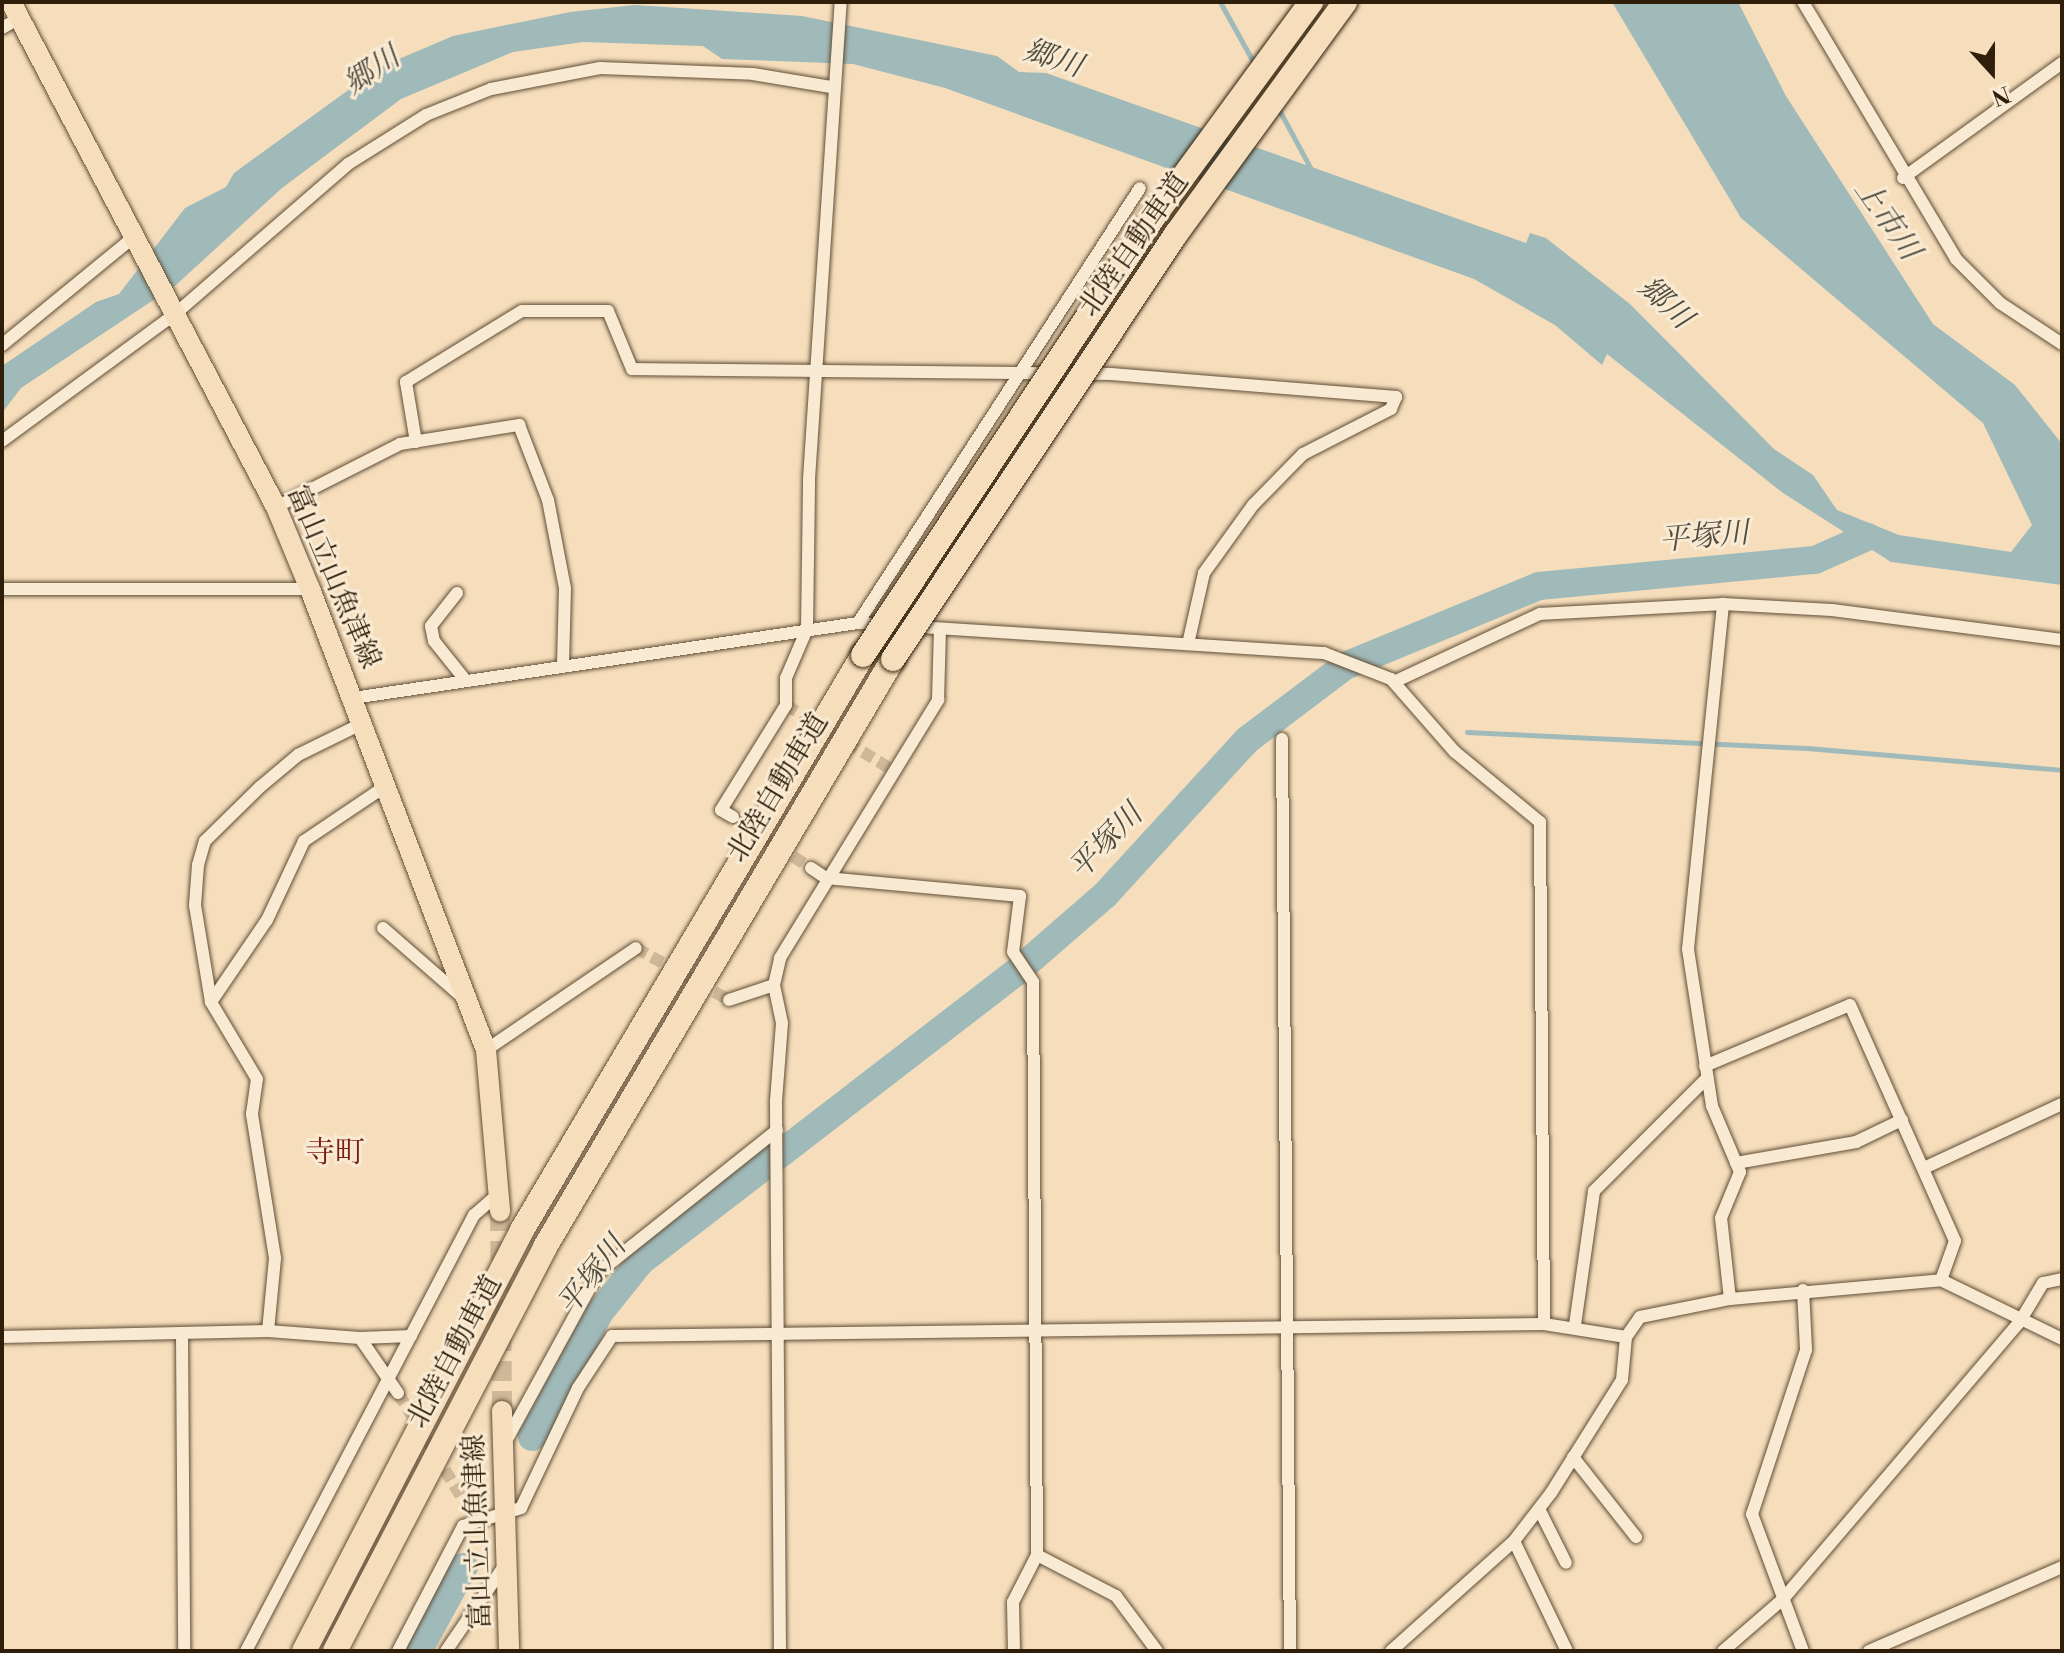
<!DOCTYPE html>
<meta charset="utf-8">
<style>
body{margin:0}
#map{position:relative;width:2064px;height:1653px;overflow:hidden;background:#f6debc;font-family:"Libre Bodoni","Noto Serif JP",serif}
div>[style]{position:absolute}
.water>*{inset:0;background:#a0baba}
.stream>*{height:5px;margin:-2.5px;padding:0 2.5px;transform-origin:2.5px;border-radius:2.5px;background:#a0baba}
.river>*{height:28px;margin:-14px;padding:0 14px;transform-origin:14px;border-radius:14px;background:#a0baba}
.minor-tunnel>*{height:12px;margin-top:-6px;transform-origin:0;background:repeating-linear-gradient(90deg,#ceb898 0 12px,transparent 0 18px)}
.primary-tunnel>*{height:20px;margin-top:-10px;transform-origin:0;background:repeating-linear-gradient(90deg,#ceb898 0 20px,transparent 0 30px)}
.roads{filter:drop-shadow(0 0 2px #604e36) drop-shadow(0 0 2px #604e36)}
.minor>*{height:12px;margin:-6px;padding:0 6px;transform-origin:6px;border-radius:6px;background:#f9ead3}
.primary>*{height:20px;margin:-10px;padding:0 10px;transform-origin:10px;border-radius:10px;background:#f6debc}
.motorway>*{height:24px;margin:-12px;padding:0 12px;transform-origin:12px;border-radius:12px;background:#f6debc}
.bridges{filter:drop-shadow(0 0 2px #2e1e0a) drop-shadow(0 0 2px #2e1e0a)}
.motorway-bridge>*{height:24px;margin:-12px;padding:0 12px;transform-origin:12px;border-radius:12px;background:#f6debc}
span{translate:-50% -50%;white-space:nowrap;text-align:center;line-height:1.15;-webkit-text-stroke:6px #f9ead3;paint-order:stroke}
.street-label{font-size:28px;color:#2e1e0a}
.water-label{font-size:30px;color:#504d3f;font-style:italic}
.neighbourhood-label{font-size:30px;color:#7a1f14}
.frame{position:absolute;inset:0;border:4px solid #2e1e0a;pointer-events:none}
.north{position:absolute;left:1952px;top:32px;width:80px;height:80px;-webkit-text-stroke:6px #f9ead3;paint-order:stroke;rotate:159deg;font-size:22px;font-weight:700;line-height:32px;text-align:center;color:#2e1e0a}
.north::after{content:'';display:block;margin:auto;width:28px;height:36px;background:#2e1e0a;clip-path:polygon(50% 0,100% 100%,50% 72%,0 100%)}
</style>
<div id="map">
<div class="water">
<div style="clip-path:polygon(1612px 2px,1738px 2px,1786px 96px,1933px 324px,2015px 385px,2062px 444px,2062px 585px,1891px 562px,1783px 493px,1607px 354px,1602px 365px,1555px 325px,1474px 279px,945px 88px,853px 64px,722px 59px,703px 46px,583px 42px,513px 52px,401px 99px,282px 188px,176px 285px,21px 388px,2px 413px,2px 366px,96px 302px,119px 294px,185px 208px,226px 187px,234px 173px,380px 67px,453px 36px,570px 12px,635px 5px,802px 16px,997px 56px,1019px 72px,1046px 73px,1526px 243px,1530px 233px,1546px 238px,1630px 304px,1774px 449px,1813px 475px,1837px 510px,1899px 535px,2011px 552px,2032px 525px,1983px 423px,1741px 218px)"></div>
</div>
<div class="stream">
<div style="left:1220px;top:2px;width:72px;rotate:60.9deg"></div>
<div style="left:1277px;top:106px;width:74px;rotate:61.7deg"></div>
<div style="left:1467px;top:732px;width:340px;rotate:2.7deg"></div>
<div style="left:1807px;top:748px;width:256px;rotate:4.9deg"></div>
</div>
<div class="river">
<div style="left:532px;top:1437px;width:142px;rotate:-61.5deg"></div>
<div style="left:600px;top:1312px;width:65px;rotate:-51.2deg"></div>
<div style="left:641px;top:1261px;width:480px;rotate:-37.6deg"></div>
<div style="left:1021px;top:968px;width:111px;rotate:-41deg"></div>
<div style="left:1105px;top:895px;width:210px;rotate:-47.5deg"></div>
<div style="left:1247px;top:740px;width:123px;rotate:-37.1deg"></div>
<div style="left:1345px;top:666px;width:210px;rotate:-22.4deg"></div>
<div style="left:1539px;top:586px;width:277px;rotate:-5.4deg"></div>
<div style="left:1815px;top:560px;width:57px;rotate:-23.9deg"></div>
<div style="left:418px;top:1651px;width:96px;rotate:-61.3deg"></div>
</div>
<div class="minor-tunnel">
<div style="left:786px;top:705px;width:127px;rotate:31.4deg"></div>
<div style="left:733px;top:817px;width:93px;rotate:33.2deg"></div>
<div style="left:636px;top:948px;width:107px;rotate:29.2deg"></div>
<div style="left:398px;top:1393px;width:148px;rotate:58.6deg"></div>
</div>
<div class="primary-tunnel">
<div style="left:500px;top:1211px;width:200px;rotate:89.4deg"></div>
</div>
<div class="roads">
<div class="minor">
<div style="left:1803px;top:2px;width:299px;rotate:59.2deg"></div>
<div style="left:1956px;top:259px;width:62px;rotate:45deg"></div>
<div style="left:2000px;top:303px;width:74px;rotate:33.5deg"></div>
<div style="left:2px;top:28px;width:20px;rotate:-30deg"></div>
<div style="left:1903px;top:178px;width:196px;rotate:-35.9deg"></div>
<div style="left:2px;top:345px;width:171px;rotate:-39.3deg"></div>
<div style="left:2px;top:441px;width:215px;rotate:-36.3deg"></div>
<div style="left:175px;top:314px;width:229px;rotate:-40.9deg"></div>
<div style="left:348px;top:164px;width:92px;rotate:-32.1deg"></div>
<div style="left:426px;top:115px;width:70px;rotate:-21.8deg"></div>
<div style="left:491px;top:89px;width:111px;rotate:-10.9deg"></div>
<div style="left:600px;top:68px;width:153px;rotate:2.2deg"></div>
<div style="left:753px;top:74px;width:79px;rotate:9.5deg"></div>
<div style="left:416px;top:442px;width:61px;rotate:-99.5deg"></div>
<div style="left:406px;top:382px;width:136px;rotate:-31.5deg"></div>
<div style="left:522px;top:311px;width:86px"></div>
<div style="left:608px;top:311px;width:63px;rotate:67.5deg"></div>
<div style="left:632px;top:369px;width:479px;rotate:0.6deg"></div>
<div style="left:1111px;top:374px;width:286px;rotate:4.6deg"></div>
<div style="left:1396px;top:397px;width:13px;rotate:113deg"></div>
<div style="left:1391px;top:409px;width:99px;rotate:152.9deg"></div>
<div style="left:1303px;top:454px;width:71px;rotate:134.4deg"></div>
<div style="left:1253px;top:505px;width:84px;rotate:125.8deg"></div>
<div style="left:1204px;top:573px;width:73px;rotate:102.7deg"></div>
<div style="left:276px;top:507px;width:139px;rotate:-26.9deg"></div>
<div style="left:400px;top:444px;width:121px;rotate:-9.1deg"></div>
<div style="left:519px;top:425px;width:80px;rotate:68.9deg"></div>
<div style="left:548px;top:500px;width:90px;rotate:79.1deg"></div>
<div style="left:565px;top:588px;width:79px;rotate:91.5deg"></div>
<div style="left:2px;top:589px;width:308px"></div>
<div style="left:457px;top:593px;width:42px;rotate:128.2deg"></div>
<div style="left:431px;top:626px;width:15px;rotate:79deg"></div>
<div style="left:434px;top:641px;width:51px;rotate:51.3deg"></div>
<div style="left:858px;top:623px;width:518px;rotate:-57.05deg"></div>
<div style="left:1394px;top:682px;width:161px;rotate:-25deg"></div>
<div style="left:1540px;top:614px;width:183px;rotate:-3.1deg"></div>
<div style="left:353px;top:698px;width:511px;rotate:-8.45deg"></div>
<div style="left:858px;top:623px;width:467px;rotate:3.7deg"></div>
<div style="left:1324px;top:653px;width:72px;rotate:21.2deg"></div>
<div style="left:1391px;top:679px;width:97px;rotate:48.8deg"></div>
<div style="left:1455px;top:752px;width:110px;rotate:39.5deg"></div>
<div style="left:1540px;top:822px;width:502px;rotate:89.54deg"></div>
<div style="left:1282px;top:739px;width:912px;rotate:89.5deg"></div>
<div style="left:733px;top:817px;width:14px;rotate:-150deg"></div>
<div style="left:721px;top:810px;width:123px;rotate:-58.2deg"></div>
<div style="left:786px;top:705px;width:27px;rotate:-90deg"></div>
<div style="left:786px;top:678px;width:53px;rotate:-66.8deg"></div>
<div style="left:807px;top:629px;width:150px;rotate:-89.2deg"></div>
<div style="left:809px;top:479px;width:478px;rotate:-86.2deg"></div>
<div style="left:811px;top:868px;width:18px;rotate:34deg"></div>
<div style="left:826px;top:878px;width:195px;rotate:5.3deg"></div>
<div style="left:1020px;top:896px;width:56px;rotate:97.1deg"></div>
<div style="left:1013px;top:952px;width:36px;rotate:56deg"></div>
<div style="left:1033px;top:982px;width:573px;rotate:89.6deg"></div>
<div style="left:1037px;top:1555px;width:89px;rotate:27.4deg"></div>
<div style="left:1116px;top:1596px;width:69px;rotate:53.3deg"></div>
<div style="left:383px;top:928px;width:105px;rotate:41.1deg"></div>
<div style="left:729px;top:1000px;width:47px;rotate:-18.4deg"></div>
<div style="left:211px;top:1002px;width:99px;rotate:-55.7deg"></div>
<div style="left:267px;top:920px;width:87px;rotate:-64.9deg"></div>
<div style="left:304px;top:841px;width:97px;rotate:-34deg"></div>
<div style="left:486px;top:1050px;width:181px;rotate:-34.2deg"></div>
<div style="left:1705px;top:1066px;width:157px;rotate:-22.8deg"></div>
<div style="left:1850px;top:1005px;width:258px;rotate:66deg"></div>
<div style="left:1955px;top:1241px;width:41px;rotate:109.7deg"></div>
<div style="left:1736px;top:1163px;width:122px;rotate:-9.9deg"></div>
<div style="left:1856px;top:1142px;width:51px;rotate:-25.6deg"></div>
<div style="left:1924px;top:1168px;width:152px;rotate:-24.9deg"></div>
<div style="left:1803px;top:1290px;width:60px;rotate:87.1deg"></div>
<div style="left:1806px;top:1350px;width:173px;rotate:108.2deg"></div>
<div style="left:1752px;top:1514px;width:146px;rotate:69.6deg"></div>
<div style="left:1730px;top:1299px;width:81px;rotate:-96.3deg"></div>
<div style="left:1721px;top:1218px;width:50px;rotate:-67.6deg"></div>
<div style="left:1740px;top:1172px;width:72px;rotate:-113deg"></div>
<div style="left:1712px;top:1106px;width:159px;rotate:-98.7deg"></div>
<div style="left:1688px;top:949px;width:347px;rotate:-84.2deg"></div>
<div style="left:1723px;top:604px;width:109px;rotate:3.2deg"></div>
<div style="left:1832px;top:610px;width:232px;rotate:7.4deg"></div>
<div style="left:1575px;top:1325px;width:135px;rotate:-81.9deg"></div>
<div style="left:1594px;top:1191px;width:160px;rotate:-45deg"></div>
<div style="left:268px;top:1331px;width:73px;rotate:-84.5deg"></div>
<div style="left:275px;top:1258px;width:146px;rotate:-99.1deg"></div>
<div style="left:252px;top:1114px;width:35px;rotate:-82deg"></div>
<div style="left:257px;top:1079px;width:90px;rotate:-120.9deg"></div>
<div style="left:211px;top:1002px;width:98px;rotate:-99.4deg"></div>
<div style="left:195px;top:905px;width:40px;rotate:-85.7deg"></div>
<div style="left:198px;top:865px;width:25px;rotate:-74deg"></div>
<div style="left:205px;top:841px;width:77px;rotate:-44.5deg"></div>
<div style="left:260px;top:787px;width:50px;rotate:-40.1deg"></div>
<div style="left:298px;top:755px;width:70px;rotate:-26.2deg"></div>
<div style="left:182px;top:1335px;width:316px;rotate:89.6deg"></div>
<div style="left:2px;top:1337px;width:266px;rotate:-1.3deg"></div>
<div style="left:268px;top:1331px;width:92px;rotate:4.4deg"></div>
<div style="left:360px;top:1338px;width:67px;rotate:55.4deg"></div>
<div style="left:360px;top:1338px;width:51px;rotate:-2.2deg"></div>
<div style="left:506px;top:1441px;width:192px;rotate:-61.3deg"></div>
<div style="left:598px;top:1273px;width:229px;rotate:-38.6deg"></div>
<div style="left:1573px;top:1457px;width:102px;rotate:51.8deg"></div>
<div style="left:1539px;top:1509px;width:60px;rotate:63.4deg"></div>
<div style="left:1514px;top:1541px;width:122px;rotate:64.3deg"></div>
<div style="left:246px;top:1651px;width:492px;rotate:-62.4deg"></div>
<div style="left:474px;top:1215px;width:33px;rotate:-41deg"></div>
<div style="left:398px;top:1651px;width:141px;rotate:-62.5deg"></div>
<div style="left:463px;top:1526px;width:61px;rotate:-17.2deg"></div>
<div style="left:521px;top:1508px;width:133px;rotate:-64.6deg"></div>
<div style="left:578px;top:1388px;width:62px;rotate:-56.8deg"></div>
<div style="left:612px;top:1336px;width:932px;rotate:-0.74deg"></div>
<div style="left:1544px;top:1324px;width:83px;rotate:9deg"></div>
<div style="left:446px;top:1651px;width:108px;rotate:-55.6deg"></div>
<div style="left:780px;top:1651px;width:550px;rotate:-90.42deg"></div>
<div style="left:776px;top:1101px;width:78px;rotate:-85.6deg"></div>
<div style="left:782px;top:1023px;width:39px;rotate:-102deg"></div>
<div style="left:774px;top:985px;width:28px;rotate:-77deg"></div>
<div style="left:780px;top:958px;width:303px;rotate:-58.5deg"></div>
<div style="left:938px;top:700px;width:71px;rotate:-88.4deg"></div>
<div style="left:1014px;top:1651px;width:49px;rotate:-91.2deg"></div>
<div style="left:1013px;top:1602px;width:53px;rotate:-62.9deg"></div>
<div style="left:1391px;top:1651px;width:165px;rotate:-41.8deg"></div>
<div style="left:1514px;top:1541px;width:61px;rotate:-52.4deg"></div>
<div style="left:1551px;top:1493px;width:133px;rotate:-57.9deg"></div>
<div style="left:1622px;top:1380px;width:43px;rotate:-84.7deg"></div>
<div style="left:1626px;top:1337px;width:24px;rotate:-55deg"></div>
<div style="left:1640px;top:1317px;width:92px;rotate:-11.3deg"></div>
<div style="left:1730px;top:1299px;width:212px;rotate:-5.1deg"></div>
<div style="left:1941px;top:1280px;width:135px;rotate:26deg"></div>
<div style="left:1723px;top:1651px;width:79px;rotate:-40.9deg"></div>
<div style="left:1783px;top:1599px;width:363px;rotate:-49.5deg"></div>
<div style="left:2019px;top:1323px;width:47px;rotate:-59deg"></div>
<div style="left:2043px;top:1283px;width:19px;rotate:-12deg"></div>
<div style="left:1869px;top:1651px;width:210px;rotate:-23.5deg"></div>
</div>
<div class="primary">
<div style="left:11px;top:2px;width:570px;rotate:62.31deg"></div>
<div style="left:276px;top:507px;width:89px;rotate:67.5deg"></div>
<div style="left:310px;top:589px;width:493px;rotate:69.1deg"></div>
<div style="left:486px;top:1050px;width:162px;rotate:85deg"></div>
<div style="left:502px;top:1411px;width:240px;rotate:88.3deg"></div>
</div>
<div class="motorway">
<div style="left:304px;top:1651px;width:474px;rotate:-62.6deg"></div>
<div style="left:522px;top:1230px;width:669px;rotate:-59.33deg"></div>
<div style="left:335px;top:1651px;width:455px;rotate:-62.5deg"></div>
<div style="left:545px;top:1247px;width:683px;rotate:-59.38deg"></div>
</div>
</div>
<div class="bridges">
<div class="motorway-bridge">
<div style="left:863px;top:655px;width:524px;rotate:-56.43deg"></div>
<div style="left:1153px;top:218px;width:268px;rotate:-53.8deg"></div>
<div style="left:893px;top:659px;width:511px;rotate:-56.34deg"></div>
<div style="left:1176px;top:234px;width:287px;rotate:-53.9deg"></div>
</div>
</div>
<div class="street-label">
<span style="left:1134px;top:245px;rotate:-55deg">北陸自動車道</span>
<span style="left:333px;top:577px;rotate:67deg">富山立山魚津線</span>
<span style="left:778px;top:788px;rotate:-59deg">北陸自動車道</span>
<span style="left:455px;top:1352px;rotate:-62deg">北陸自動車道</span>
<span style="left:478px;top:1532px;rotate:-92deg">富山立山魚津線</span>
</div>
<div class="water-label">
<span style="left:1053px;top:59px;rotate:18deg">郷川</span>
<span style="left:372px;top:71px;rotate:-34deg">郷川</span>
<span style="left:1887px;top:220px;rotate:55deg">上市川</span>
<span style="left:1665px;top:303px;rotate:43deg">郷川</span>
<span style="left:1704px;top:537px;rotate:-5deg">平塚川</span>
<span style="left:1106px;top:842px;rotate:-46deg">平塚川</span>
<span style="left:592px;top:1276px;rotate:-52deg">平塚川</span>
</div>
<div class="neighbourhood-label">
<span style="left:335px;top:1153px">寺町</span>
</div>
<div class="frame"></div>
<div class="north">N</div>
</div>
